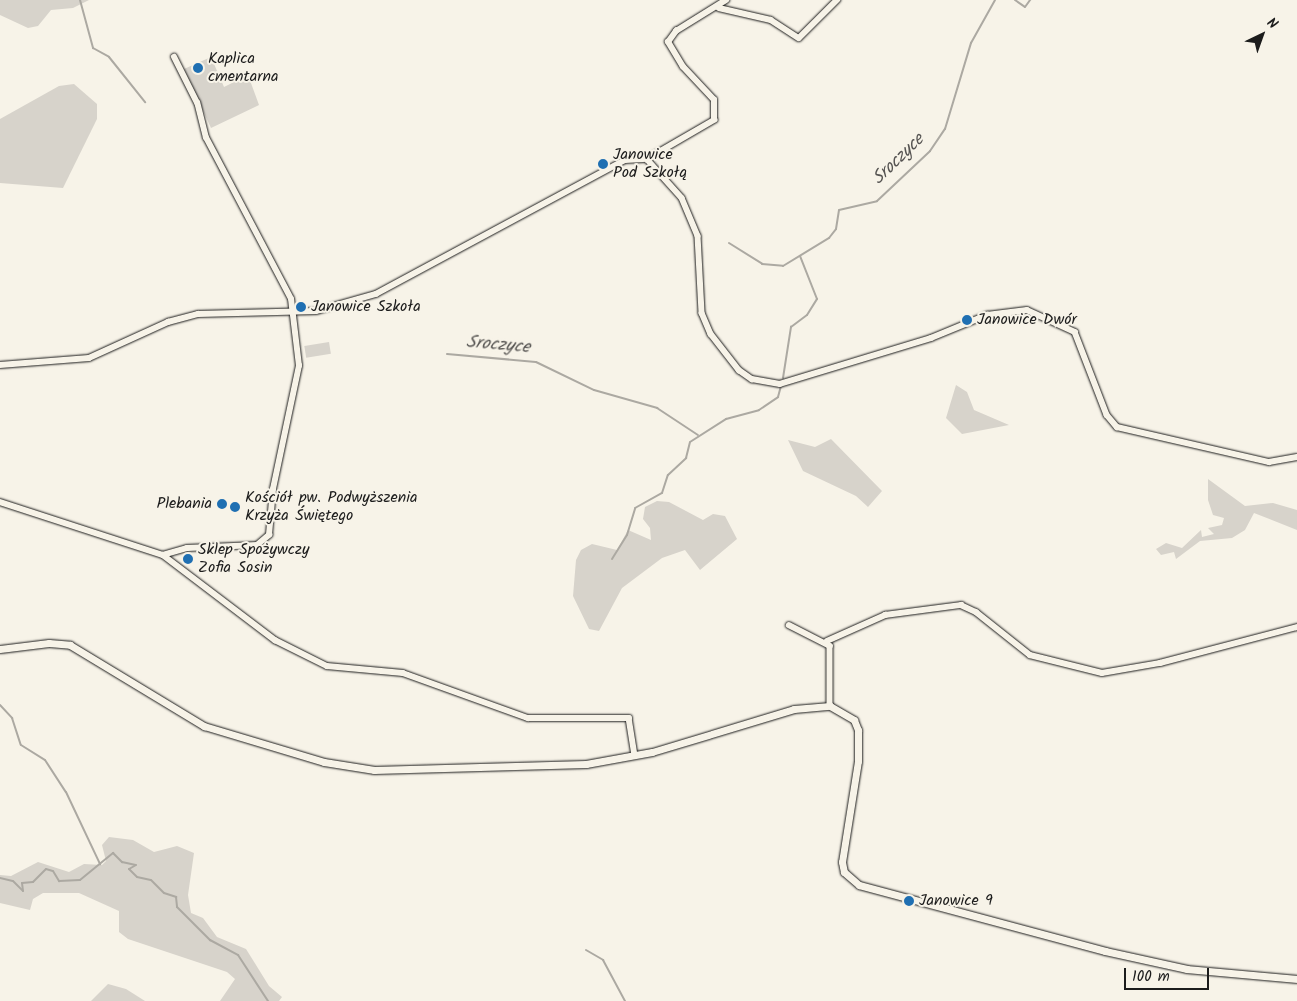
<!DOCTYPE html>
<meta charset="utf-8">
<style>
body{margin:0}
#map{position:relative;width:1297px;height:1001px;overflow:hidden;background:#f7f3e8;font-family:Kalam,sans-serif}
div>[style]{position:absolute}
.green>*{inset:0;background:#d7d3cb;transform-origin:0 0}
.stream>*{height:2px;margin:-1px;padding:0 1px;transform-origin:1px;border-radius:1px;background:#aca9a2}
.roads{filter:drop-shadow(0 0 1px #1c1c1c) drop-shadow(0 0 1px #1c1c1c)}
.minor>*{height:5.5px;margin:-2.75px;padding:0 2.75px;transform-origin:2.75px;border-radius:2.75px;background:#f7f3e8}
.tertiary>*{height:7px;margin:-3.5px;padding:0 3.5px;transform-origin:3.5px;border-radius:3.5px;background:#f7f3e8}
.dots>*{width:14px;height:14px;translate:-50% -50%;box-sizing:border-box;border:2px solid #f7f3e8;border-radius:50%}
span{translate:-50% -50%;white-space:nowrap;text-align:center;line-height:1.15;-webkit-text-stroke:4px #f7f3e8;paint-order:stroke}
.poi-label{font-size:16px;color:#1c1c1c}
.left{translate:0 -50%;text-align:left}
.right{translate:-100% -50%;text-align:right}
.water-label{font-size:18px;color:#565452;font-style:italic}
.north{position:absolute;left:1237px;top:10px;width:50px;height:50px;-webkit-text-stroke:4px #f7f3e8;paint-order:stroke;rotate:42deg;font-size:14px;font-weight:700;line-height:20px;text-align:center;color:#1c1c1c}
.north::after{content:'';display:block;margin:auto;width:18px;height:22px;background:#1c1c1c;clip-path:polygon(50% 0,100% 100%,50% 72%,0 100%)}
.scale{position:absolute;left:1124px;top:968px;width:85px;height:22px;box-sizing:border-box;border:2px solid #1c1c1c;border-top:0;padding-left:6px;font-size:15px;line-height:18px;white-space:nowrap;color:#1c1c1c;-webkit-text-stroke:4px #f7f3e8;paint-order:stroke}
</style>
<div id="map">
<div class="green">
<div style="clip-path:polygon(0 0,89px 0,73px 8px,51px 10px,38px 26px,28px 28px,0 15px)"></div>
<div style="clip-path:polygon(211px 57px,224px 87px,248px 75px,259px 105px,211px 128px,184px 69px)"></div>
<div style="clip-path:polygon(74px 84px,97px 104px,97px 119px,63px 188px,0 183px,0 119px,59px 86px)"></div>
<div style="left:329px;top:342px;width:12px;height:25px;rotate:81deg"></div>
<div style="clip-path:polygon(956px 385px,967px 392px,974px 410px,1009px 425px,962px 434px,946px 418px)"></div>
<div style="clip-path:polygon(831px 439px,882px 491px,868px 507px,856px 496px,803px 471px,788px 440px,815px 447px)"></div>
<div style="clip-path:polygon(1208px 479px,1245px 506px,1273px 503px,1297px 510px,1297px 530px,1254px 513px,1245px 530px,1232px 538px,1200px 541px,1176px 559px,1174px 552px,1161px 555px,1156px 549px,1166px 543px,1182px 548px,1201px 530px,1202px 537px,1214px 534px,1208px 528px,1222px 525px,1224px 518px,1213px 515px,1208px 500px)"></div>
<div style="clip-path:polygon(657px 501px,669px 502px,703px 520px,713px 514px,725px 516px,737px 539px,700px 570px,685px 550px,662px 558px,622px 588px,599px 631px,589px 629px,573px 596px,576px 560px,581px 550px,592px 544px,617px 550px,628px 530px,651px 540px,650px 528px,643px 519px,645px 507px)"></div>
<div style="clip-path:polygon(109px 837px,133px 840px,154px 852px,177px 846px,194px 853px,188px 895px,191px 913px,203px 918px,217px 937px,246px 949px,269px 986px,282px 997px,279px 1001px,220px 1001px,235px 979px,227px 972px,128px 939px,119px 932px,119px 911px,79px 893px,43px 893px,33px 899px,30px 910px,0 903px,0 875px,11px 876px,38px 862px,69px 872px,84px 864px,102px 865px,106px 861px,102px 845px)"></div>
<div style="clip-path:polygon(108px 984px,126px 989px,145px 1001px,91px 1001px)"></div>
</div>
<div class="stream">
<div style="left:80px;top:0;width:50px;rotate:74.8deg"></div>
<div style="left:93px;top:48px;width:18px;rotate:29deg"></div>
<div style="left:109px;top:57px;width:58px;rotate:51.3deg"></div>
<div style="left:1015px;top:0;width:12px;rotate:35deg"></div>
<div style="left:1025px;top:7px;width:9px;rotate:-54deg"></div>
<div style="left:729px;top:243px;width:39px;rotate:32deg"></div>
<div style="left:762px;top:264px;width:21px;rotate:5deg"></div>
<div style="left:783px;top:266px;width:54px;rotate:-31.3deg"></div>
<div style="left:829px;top:238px;width:11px;rotate:-52deg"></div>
<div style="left:836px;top:229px;width:19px;rotate:-81deg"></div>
<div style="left:839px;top:210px;width:39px;rotate:-13deg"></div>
<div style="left:877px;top:201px;width:73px;rotate:-43.3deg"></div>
<div style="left:930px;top:151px;width:27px;rotate:-56deg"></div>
<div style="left:945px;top:129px;width:90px;rotate:-73.2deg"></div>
<div style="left:971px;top:43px;width:49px;rotate:-60.8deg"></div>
<div style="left:447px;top:354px;width:89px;rotate:5.1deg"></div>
<div style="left:536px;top:362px;width:64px;rotate:25.8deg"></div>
<div style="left:594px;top:390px;width:66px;rotate:15.9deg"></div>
<div style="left:657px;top:408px;width:49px;rotate:33.4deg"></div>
<div style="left:783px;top:378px;width:52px;rotate:-81.1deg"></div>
<div style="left:791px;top:327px;width:20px;rotate:-37deg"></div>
<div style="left:807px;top:315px;width:19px;rotate:-58deg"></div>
<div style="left:817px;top:299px;width:46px;rotate:-111.6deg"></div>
<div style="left:612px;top:559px;width:28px;rotate:-58deg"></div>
<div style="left:627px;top:535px;width:28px;rotate:-73deg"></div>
<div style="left:635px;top:508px;width:31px;rotate:-29deg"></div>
<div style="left:662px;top:493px;width:19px;rotate:-72deg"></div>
<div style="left:668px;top:475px;width:25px;rotate:-43deg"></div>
<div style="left:686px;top:458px;width:16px;rotate:-76deg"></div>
<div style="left:690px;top:442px;width:43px;rotate:-32.6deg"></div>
<div style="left:726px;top:419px;width:34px;rotate:-15deg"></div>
<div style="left:759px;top:410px;width:23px;rotate:-34deg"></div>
<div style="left:778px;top:397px;width:11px;rotate:-75deg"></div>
<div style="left:0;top:705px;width:18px;rotate:47deg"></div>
<div style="left:12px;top:718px;width:28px;rotate:72deg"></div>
<div style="left:21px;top:745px;width:28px;rotate:32deg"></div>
<div style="left:45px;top:760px;width:38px;rotate:57deg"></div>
<div style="left:66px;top:792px;width:80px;rotate:64.7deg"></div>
<div style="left:0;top:878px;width:13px;rotate:13deg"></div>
<div style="left:13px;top:881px;width:14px;rotate:45deg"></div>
<div style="left:23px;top:891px;width:8px;rotate:-97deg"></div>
<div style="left:22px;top:883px;width:11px;rotate:-5deg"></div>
<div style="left:33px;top:882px;width:18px;rotate:-45deg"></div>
<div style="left:46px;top:869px;width:7px;rotate:16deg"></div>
<div style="left:53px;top:871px;width:12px;rotate:59deg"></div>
<div style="left:59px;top:881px;width:21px;rotate:-3deg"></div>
<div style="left:80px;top:880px;width:43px;rotate:-39.3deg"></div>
<div style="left:113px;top:853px;width:13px;rotate:45deg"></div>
<div style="left:122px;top:862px;width:14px;rotate:12deg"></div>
<div style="left:136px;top:865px;width:8px;rotate:150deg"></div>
<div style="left:129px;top:869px;width:11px;rotate:45deg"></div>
<div style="left:137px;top:877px;width:14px;rotate:12deg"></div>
<div style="left:151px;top:880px;width:18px;rotate:45deg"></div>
<div style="left:164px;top:893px;width:13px;rotate:18deg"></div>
<div style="left:176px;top:897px;width:10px;rotate:84deg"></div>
<div style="left:177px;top:907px;width:47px;rotate:45deg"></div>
<div style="left:210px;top:940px;width:32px;rotate:28deg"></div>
<div style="left:238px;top:955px;width:55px;rotate:56.9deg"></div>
<div style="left:586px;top:950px;width:20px;rotate:30deg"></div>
<div style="left:603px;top:960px;width:47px;rotate:61.8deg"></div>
</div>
<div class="roads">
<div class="minor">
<div style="left:719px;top:8px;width:53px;rotate:13deg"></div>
<div style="left:771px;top:20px;width:33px;rotate:33deg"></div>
<div style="left:799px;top:38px;width:54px;rotate:-45deg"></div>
<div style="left:647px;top:159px;width:78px;rotate:-30.2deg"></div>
<div style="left:714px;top:120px;width:20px;rotate:-90deg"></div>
<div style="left:714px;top:100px;width:45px;rotate:-133.2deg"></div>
<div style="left:683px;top:67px;width:29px;rotate:-121deg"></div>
<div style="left:668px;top:42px;width:14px;rotate:-54deg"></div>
<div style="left:676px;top:31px;width:59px;rotate:-31.8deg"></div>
<div style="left:0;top:365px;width:89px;rotate:-4.5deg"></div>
<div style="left:89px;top:358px;width:87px;rotate:-24.5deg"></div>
<div style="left:168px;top:322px;width:31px;rotate:-15deg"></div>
<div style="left:198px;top:314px;width:118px;rotate:-1.5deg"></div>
<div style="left:316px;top:311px;width:62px;rotate:-15.8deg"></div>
<div style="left:376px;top:294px;width:283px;rotate:-28.3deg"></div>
<div style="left:625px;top:160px;width:22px;rotate:-3deg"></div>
<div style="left:647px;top:159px;width:52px;rotate:48.1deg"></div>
<div style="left:682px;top:198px;width:41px;rotate:67.2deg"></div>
<div style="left:698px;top:236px;width:77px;rotate:87deg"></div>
<div style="left:702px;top:313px;width:23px;rotate:67deg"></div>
<div style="left:711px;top:334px;width:46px;rotate:52.1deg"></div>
<div style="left:739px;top:370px;width:16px;rotate:35deg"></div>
<div style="left:752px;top:379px;width:28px;rotate:10deg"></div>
<div style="left:780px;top:384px;width:158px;rotate:-16.9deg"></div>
<div style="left:931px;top:338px;width:61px;rotate:-22.3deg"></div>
<div style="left:987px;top:315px;width:40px;rotate:-7.1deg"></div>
<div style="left:1027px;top:310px;width:53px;rotate:24.6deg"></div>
<div style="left:1075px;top:332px;width:89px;rotate:68.9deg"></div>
<div style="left:1107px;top:415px;width:16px;rotate:50deg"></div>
<div style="left:1117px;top:427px;width:156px;rotate:13deg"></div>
<div style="left:1269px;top:462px;width:28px;rotate:-10deg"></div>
<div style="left:0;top:502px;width:171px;rotate:18deg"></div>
<div style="left:163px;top:555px;width:141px;rotate:37.2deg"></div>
<div style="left:275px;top:640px;width:58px;rotate:26.6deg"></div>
<div style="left:327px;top:666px;width:76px;rotate:5.3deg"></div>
<div style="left:403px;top:673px;width:133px;rotate:19.8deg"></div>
<div style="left:528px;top:718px;width:101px"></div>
<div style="left:629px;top:718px;width:37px;rotate:81deg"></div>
<div style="left:163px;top:555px;width:25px;rotate:-16deg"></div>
<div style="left:187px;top:548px;width:70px;rotate:-2.5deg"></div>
<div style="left:257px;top:545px;width:16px;rotate:-40deg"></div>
<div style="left:269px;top:535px;width:46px;rotate:-85deg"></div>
<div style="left:273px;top:489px;width:126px;rotate:-78.1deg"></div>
<div style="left:299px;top:366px;width:67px;rotate:-96.8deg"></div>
<div style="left:291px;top:299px;width:182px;rotate:-117.8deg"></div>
<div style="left:206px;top:138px;width:36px;rotate:-104deg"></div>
<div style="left:197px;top:103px;width:51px;rotate:-116.6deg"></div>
<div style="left:789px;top:625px;width:46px;rotate:27.1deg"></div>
<div style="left:830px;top:646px;width:60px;rotate:90deg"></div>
<div style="left:827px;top:641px;width:64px;rotate:-24.1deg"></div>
<div style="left:885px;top:615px;width:77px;rotate:-7.5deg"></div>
<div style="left:961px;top:605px;width:17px;rotate:25deg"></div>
<div style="left:976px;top:612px;width:69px;rotate:38.5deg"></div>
<div style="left:1030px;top:655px;width:74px;rotate:14deg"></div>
<div style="left:1102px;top:673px;width:59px;rotate:-9.8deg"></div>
<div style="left:1160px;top:663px;width:142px;rotate:-14.7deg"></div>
</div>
<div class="tertiary">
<div style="left:0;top:649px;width:49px;rotate:-7deg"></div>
<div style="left:49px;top:643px;width:21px;rotate:5deg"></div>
<div style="left:70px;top:645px;width:157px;rotate:31.2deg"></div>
<div style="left:204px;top:726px;width:125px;rotate:16.7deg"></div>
<div style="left:324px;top:762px;width:51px;rotate:9.1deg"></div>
<div style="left:374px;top:770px;width:212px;rotate:-1.6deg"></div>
<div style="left:586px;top:764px;width:67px;rotate:-10.3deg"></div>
<div style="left:652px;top:752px;width:148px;rotate:-16.8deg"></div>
<div style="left:794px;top:709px;width:36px;rotate:-5deg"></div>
<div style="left:830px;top:706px;width:28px;rotate:30deg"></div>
<div style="left:854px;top:720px;width:11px;rotate:68deg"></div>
<div style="left:858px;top:730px;width:31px;rotate:90deg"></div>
<div style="left:858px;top:761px;width:102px;rotate:99deg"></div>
<div style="left:842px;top:862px;width:10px;rotate:79deg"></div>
<div style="left:844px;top:872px;width:20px;rotate:41deg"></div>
<div style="left:859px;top:885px;width:255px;rotate:15deg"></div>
<div style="left:1105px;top:951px;width:84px;rotate:12.4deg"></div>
<div style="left:1187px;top:969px;width:110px;rotate:5.2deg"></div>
</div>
</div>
<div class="dots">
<div style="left:198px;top:68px;background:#1f6fb2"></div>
<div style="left:603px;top:164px;background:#1f6fb2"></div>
<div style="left:301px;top:307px;background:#1f6fb2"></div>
<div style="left:967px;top:320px;background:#1f6fb2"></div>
<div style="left:222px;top:504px;background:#1f6fb2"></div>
<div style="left:235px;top:507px;background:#1f6fb2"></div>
<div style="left:188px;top:559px;background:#1f6fb2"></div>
<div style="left:909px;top:901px;background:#1f6fb2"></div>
</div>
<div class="poi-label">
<span class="left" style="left:208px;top:68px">Kaplica<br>cmentarna</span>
<span class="left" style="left:613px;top:164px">Janowice<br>Pod Szkołą</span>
<span class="left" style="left:311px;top:307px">Janowice Szkoła</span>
<span class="left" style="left:977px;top:320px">Janowice Dwór</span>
<span class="left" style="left:245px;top:507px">Kościół pw. Podwyższenia<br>Krzyża Świętego</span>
<span class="right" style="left:212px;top:504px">Plebania</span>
<span class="left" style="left:198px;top:559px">Sklep Spożywczy<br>Zofia Sosin</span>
<span class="left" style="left:919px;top:901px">Janowice 9</span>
</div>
<div class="water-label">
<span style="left:899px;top:160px;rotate:-44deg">Sroczyce</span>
<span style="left:498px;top:346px;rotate:5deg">Sroczyce</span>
</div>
<div class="north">N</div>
<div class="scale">100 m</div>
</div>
